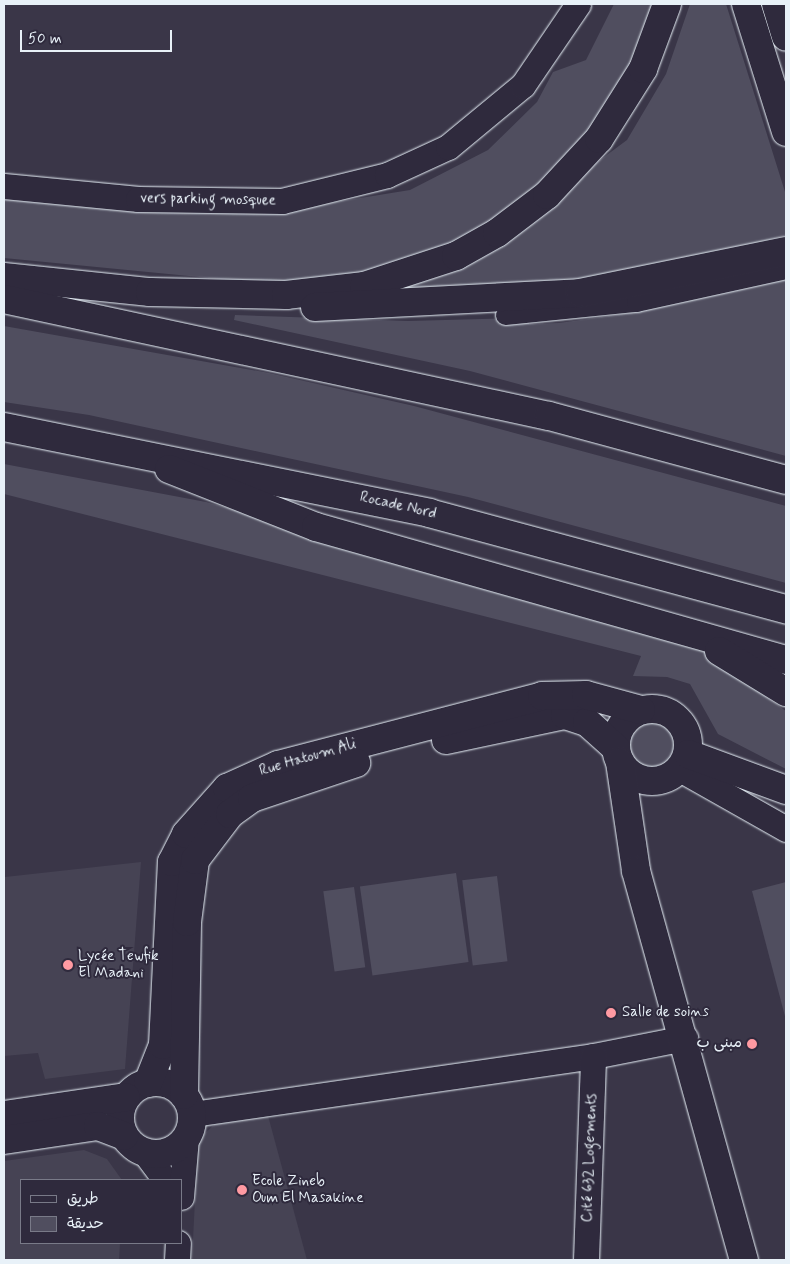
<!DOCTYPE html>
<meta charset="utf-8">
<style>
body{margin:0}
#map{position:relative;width:790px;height:1264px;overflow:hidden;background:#3a3648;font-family:Mynerve,"Playpen Sans Arabic",sans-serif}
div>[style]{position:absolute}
.built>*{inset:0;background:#464354}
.green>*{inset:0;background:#504e5f;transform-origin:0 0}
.round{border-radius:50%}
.roads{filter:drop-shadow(0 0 1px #e8f1f8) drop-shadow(0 0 1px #e8f1f8)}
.pedestrian>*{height:19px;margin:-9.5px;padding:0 9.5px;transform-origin:9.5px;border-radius:9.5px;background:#2f2a3d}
.minor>*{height:25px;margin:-12.5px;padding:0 12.5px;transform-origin:12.5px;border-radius:12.5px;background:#2f2a3d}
.tertiary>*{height:28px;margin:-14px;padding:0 14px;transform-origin:14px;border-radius:14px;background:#2f2a3d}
.tertiary>.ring{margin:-14px;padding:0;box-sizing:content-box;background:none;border:28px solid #2f2a3d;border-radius:50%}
.motorway>*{height:28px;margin:-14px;padding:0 14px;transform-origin:14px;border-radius:14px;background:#2f2a3d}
.dots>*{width:14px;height:14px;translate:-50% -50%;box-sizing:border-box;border:2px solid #2f2a3d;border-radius:50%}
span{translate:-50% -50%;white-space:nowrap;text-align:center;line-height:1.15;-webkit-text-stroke:4px #2f2a3d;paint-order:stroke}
.street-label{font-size:15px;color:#e8f1f8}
.poi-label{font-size:15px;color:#e8f1f8}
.left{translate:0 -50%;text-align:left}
.right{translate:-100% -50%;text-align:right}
.frame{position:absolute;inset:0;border:5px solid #e8f1f8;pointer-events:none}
.legend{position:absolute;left:20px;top:1179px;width:162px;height:65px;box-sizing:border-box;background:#2f2a3d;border:1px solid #797a88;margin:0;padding:6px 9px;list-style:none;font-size:15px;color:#e8f1f8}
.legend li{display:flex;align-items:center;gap:10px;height:25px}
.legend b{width:25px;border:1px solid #797a88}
.scale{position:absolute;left:20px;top:30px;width:152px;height:22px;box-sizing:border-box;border:2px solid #e8f1f8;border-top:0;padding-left:6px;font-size:15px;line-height:18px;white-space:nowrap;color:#e8f1f8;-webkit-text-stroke:4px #2f2a3d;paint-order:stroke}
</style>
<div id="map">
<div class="built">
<div style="clip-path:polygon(4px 858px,5px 877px,141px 862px,125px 1069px,45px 1079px,38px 1053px,4px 1056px)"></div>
<div style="clip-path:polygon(267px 1112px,307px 1260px,192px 1260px,198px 1139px,221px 1119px)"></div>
<div style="clip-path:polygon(84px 1150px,107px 1159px,122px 1180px,21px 1180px,21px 1243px,120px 1243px,119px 1260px,4px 1260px,4px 1161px)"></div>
</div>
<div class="green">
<div style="clip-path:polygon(614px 4px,657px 4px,646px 37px,591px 136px,516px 207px,447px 248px,369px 273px,261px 283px,4px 258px,4px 195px,187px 213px,267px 213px,410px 190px,488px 150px,537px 102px,553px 72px,586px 60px)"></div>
<div style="clip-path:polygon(690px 4px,726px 4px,786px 195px,786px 235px,763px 241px,764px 246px,548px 286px,378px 295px,588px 169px,627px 140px,666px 74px)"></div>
<div style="clip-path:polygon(786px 278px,786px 456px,470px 371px,234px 320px,235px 315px,408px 321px,516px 318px,529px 320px,529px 324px,559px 323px,637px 312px)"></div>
<div style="clip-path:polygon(4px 326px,269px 373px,414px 406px,786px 506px,786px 583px,468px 497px,89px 415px,4px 402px)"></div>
<div style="clip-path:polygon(4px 464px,206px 502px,655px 626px,699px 649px,786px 711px,786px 769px,718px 734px,690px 684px,667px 677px,633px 676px,641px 656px,4px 494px)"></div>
<div class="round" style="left:627px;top:719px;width:48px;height:48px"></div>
<div style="left:456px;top:873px;width:90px;height:97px;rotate:82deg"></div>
<div style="left:497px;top:876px;width:86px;height:35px;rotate:83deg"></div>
<div style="clip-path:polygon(786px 882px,786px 1020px,752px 891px)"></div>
<div style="left:354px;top:887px;width:81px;height:31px;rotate:82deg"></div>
</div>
<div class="roads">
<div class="pedestrian">
<div style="left:505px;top:315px;width:132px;rotate:-5.7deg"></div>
<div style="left:636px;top:302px;width:154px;rotate:-12.4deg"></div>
</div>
<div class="minor">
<div style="left:4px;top:186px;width:135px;rotate:5.5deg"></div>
<div style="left:138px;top:199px;width:144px;rotate:0.8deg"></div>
<div style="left:282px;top:201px;width:108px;rotate:-13.9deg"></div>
<div style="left:387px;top:175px;width:67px;rotate:-24.7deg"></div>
<div style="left:448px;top:147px;width:97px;rotate:-39.6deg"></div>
<div style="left:523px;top:85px;width:98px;rotate:-55.8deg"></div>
<div style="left:680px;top:769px;width:122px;rotate:29.5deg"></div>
<div style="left:192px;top:1114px;width:405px;rotate:-8.2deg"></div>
<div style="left:593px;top:1056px;width:94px;rotate:-11.1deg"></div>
<div style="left:145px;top:1153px;width:34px;rotate:53deg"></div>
<div style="left:181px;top:1197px;width:59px;rotate:-85.2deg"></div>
<div style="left:177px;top:1260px;width:17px;rotate:-87deg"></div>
<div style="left:586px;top:1260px;width:204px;rotate:-88deg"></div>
</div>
<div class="tertiary">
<div class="ring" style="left:616px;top:709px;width:44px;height:44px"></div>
<div style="left:446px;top:740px;width:122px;rotate:-11.9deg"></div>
<div style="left:565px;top:715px;width:23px;rotate:18deg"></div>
<div style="left:587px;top:722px;width:39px;rotate:42deg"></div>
<div style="left:620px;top:762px;width:110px;rotate:81.6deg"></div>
<div style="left:636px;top:871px;width:404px;rotate:74.5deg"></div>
<div class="ring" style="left:120px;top:1082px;width:44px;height:44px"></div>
<div style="left:148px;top:1083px;width:41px;rotate:-68.5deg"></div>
<div style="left:163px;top:1045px;width:183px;rotate:-87.2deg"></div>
<div style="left:172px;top:862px;width:31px;rotate:-63deg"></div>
<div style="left:186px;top:834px;width:62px;rotate:-48.3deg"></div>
<div style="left:227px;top:788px;width:56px;rotate:-24.3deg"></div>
<div style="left:278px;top:765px;width:273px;rotate:-14.6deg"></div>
<div style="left:542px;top:696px;width:44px;rotate:-1.3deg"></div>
<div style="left:586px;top:695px;width:57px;rotate:15.3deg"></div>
<div style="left:184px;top:1095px;width:173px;rotate:-89deg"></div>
<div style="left:187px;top:922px;width:63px;rotate:-82.6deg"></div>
<div style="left:195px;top:860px;width:58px;rotate:-52.7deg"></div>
<div style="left:230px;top:814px;width:27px;rotate:-36deg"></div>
<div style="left:252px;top:798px;width:110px;rotate:-18.6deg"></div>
<div style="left:4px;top:1115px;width:123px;rotate:-8.4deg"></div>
<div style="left:4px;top:1140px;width:95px;rotate:-8.5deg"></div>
<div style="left:98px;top:1126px;width:28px;rotate:21deg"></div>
</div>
<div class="motorway">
<div style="left:746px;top:4px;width:134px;rotate:72.6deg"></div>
<div style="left:776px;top:4px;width:34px;rotate:73deg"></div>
<div style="left:4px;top:277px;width:147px;rotate:5.9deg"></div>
<div style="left:150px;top:292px;width:136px;rotate:1.3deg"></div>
<div style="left:286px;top:295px;width:79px;rotate:-6.6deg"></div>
<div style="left:364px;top:286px;width:97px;rotate:-18.1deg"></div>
<div style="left:456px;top:256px;width:47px;rotate:-29.3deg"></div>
<div style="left:497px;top:233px;width:63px;rotate:-37.2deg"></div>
<div style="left:547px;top:195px;width:76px;rotate:-47.1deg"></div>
<div style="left:599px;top:139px;width:83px;rotate:-57.8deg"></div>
<div style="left:643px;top:69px;width:69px;rotate:-69.7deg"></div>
<div style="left:4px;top:299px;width:557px;rotate:12.12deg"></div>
<div style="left:549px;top:416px;width:245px;rotate:15.1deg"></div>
<div style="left:315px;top:307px;width:265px;rotate:-3deg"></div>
<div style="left:580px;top:293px;width:210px;rotate:-11.5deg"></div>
<div style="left:4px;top:427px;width:434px;rotate:11.4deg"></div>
<div style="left:429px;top:513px;width:370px;rotate:15.1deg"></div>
<div style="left:169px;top:469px;width:158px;rotate:21.5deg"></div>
<div style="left:316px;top:527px;width:488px;rotate:15.8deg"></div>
<div style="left:719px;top:651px;width:79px;rotate:31.5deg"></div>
<div style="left:688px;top:754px;width:104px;rotate:20.2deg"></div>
</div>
</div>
<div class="dots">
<div style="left:68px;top:965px;background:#ff9aa2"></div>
<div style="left:611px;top:1013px;background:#ff9aa2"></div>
<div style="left:752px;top:1044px;background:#ff9aa2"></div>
<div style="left:242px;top:1190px;background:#ff9aa2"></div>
</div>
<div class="street-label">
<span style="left:208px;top:200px;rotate:1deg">vers parking mosquee</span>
<span style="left:398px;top:506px;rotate:13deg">Rocade Nord</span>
<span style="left:308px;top:758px;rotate:-16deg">Rue Hatoum Ali</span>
<span style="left:590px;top:1158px;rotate:-88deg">Cité 632 Logements</span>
</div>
<div class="poi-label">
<span class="left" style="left:78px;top:965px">Lycée Tewfik<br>El Madani</span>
<span class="left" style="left:622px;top:1013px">Salle de soins</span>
<span class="right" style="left:742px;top:1044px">مبنى ب</span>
<span class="left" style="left:252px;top:1190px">Ecole Zineb<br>Oum El Masakine</span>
</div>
<div class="frame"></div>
<ul class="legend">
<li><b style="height:6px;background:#2f2a3d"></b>طريق</li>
<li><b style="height:14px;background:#504e5f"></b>حديقة</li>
</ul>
<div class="scale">50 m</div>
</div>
